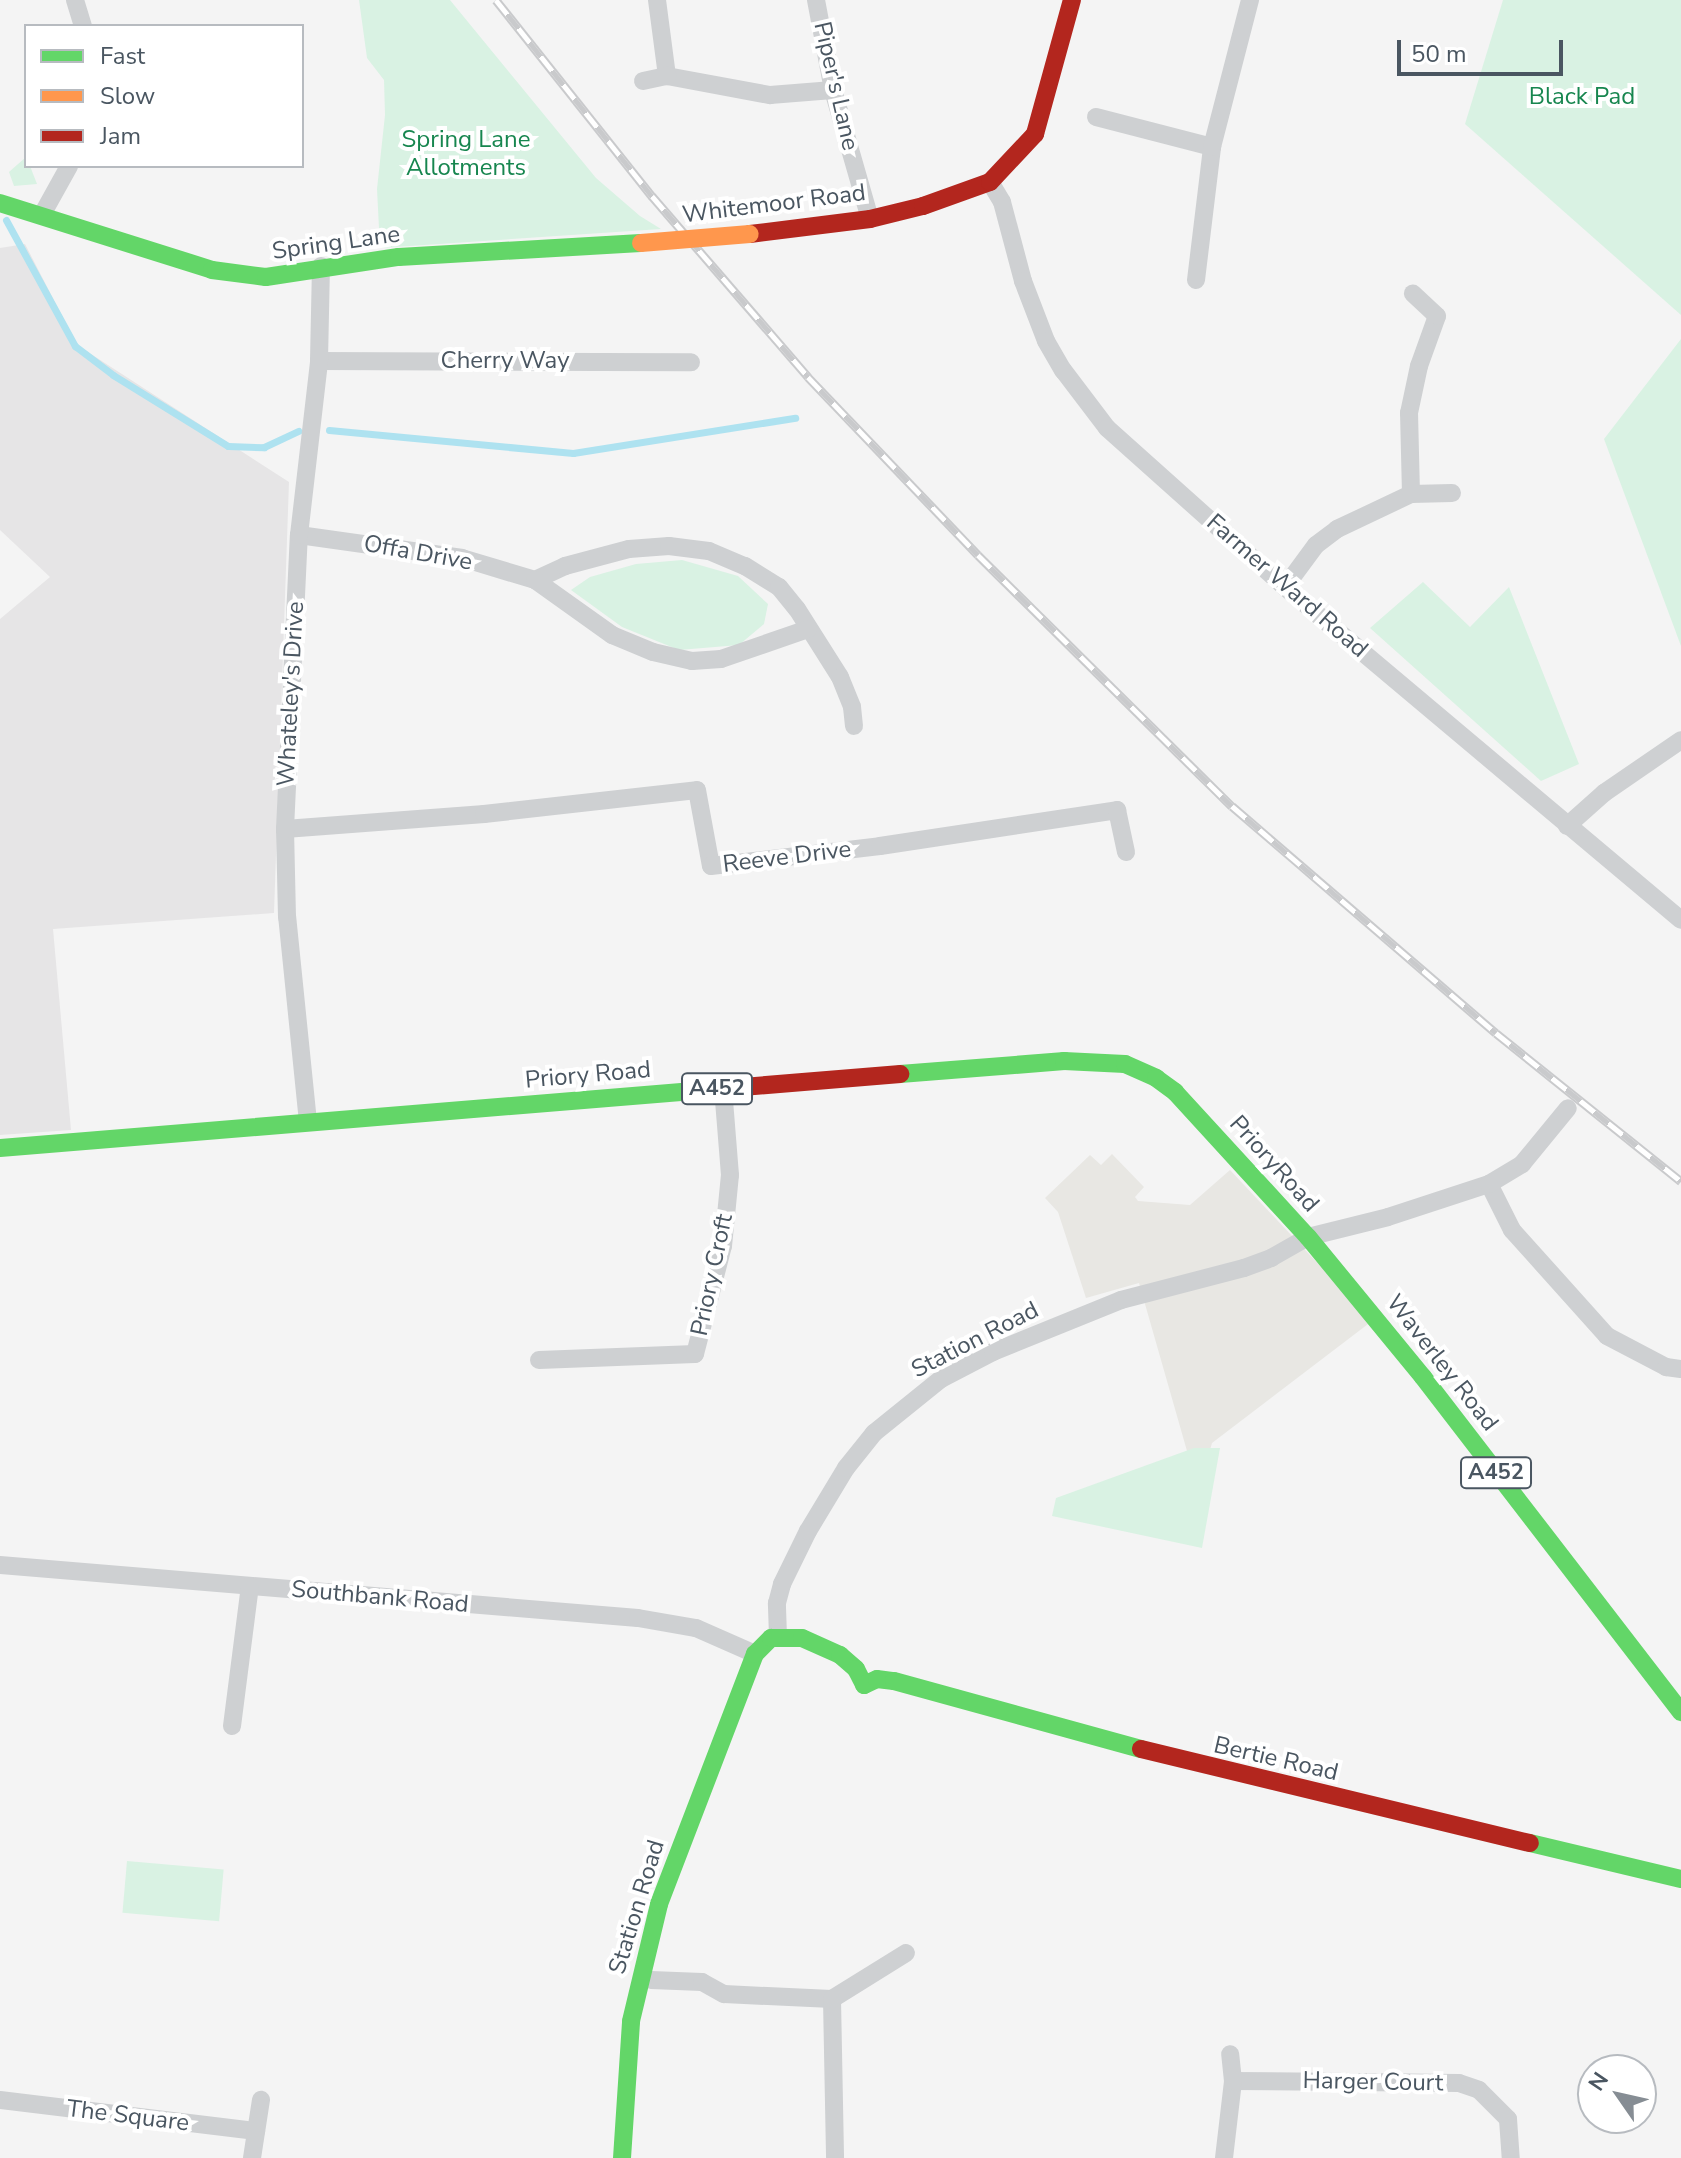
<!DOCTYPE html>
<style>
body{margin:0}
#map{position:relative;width:1681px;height:2158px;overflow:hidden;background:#f4f4f4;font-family:"Nunito Sans",sans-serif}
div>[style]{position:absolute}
.commercial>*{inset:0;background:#e8e7e3}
.education>*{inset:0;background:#e6e5e6}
.green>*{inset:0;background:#d9f2e3;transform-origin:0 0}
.stream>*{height:7px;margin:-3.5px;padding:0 3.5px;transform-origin:3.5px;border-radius:3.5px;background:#aee2f0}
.street>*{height:18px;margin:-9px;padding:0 9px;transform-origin:9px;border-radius:9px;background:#ced0d2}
.fast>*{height:18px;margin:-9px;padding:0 9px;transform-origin:9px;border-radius:9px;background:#63d668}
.jam>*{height:18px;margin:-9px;padding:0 9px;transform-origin:9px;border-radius:9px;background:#b3261e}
.rail>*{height:9px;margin-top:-4.5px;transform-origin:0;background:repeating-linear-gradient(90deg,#fff 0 18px,#c9cacc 0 36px);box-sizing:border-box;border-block:2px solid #c9cacc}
.slow-bridge>*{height:18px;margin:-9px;padding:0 9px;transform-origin:9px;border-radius:9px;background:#ff974d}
span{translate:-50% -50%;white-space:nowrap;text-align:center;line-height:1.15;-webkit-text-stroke:8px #fff;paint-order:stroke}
.shield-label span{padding:2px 6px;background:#fff;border:2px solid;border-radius:6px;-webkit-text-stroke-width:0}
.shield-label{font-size:22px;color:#4a5661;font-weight:700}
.street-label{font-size:24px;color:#4a5661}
.park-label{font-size:24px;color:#17864f}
.legend{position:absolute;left:24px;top:24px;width:280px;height:144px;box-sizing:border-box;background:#fff;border:2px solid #b7bbc0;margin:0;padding:10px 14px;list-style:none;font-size:24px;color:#4a5661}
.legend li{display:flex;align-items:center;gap:16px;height:40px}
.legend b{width:40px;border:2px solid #b7bbc0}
.north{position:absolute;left:1577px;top:2054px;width:80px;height:80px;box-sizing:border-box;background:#fff;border:2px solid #b7bbc0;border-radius:50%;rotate:304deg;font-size:22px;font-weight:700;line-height:32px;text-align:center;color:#4a5661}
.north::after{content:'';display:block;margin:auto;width:28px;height:36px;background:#868d94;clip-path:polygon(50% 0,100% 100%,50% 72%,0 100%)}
.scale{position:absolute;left:1397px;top:40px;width:166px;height:36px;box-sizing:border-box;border:4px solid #4a5661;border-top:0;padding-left:10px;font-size:24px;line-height:28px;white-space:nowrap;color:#4a5661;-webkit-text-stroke:6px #fff;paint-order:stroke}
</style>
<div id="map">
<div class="commercial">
<div style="clip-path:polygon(1112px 1154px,1144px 1187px,1135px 1197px,1138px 1201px,1190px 1205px,1230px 1170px,1372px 1321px,1212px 1443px,1210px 1450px,1187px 1451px,1139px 1283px,1086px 1298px,1058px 1212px,1045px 1198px,1090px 1155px,1101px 1165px)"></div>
</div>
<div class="education">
<div style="clip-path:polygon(25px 244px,77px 345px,289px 482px,274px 913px,53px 929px,71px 1130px,0 1135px,0 619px,50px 577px,0 530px,0 248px)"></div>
</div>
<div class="green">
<div style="clip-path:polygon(359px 0,450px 0,596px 178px,640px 216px,661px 229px,380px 248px,377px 189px,385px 115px,384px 80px,367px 58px)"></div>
<div style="clip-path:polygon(1503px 0,1681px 0,1681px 315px,1465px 124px)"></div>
<div style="clip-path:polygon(26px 157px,26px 166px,30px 166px,37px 184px,14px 186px,9px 172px)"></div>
<div style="clip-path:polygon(1681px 339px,1681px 646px,1604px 439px)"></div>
<div style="clip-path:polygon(682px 560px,738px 576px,768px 604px,764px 624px,739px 645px,679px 650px,622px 627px,571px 590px,590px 577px,636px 564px)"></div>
<div style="clip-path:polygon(1423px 582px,1470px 627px,1509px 587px,1579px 764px,1541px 781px,1370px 628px)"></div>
<div style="clip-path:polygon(1194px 1448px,1220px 1448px,1202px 1548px,1052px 1516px,1056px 1498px)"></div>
<div style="left:127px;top:1861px;width:97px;height:52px;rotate:5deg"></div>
</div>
<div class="stream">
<div style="left:6px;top:220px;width:144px;rotate:61.3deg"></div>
<div style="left:75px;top:346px;width:48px;rotate:37.3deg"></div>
<div style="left:113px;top:375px;width:135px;rotate:31.7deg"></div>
<div style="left:228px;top:446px;width:36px;rotate:2deg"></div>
<div style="left:264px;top:447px;width:38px;rotate:-25deg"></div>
<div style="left:329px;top:430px;width:245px;rotate:5.4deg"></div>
<div style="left:573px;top:453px;width:225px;rotate:-9deg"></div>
</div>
<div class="street">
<div style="left:75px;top:0;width:27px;rotate:73deg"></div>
<div style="left:657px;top:0;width:77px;rotate:82.5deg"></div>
<div style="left:667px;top:76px;width:105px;rotate:10.5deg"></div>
<div style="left:770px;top:95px;width:63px;rotate:-4.5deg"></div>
<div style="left:816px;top:0;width:92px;rotate:79.3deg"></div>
<div style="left:833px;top:90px;width:134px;rotate:74deg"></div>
<div style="left:643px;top:81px;width:25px;rotate:-12deg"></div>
<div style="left:1096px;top:117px;width:120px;rotate:14.5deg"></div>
<div style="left:990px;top:182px;width:23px;rotate:59deg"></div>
<div style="left:1002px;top:202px;width:82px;rotate:75.1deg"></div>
<div style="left:1023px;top:281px;width:64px;rotate:69deg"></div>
<div style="left:1046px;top:341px;width:34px;rotate:60deg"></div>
<div style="left:1063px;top:370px;width:73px;rotate:52.8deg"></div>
<div style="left:1107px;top:428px;width:239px;rotate:41.8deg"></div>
<div style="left:1285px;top:587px;width:517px;rotate:40.06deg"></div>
<div style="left:43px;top:213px;width:54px;rotate:-61deg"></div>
<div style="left:1196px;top:280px;width:134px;rotate:-83.1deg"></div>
<div style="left:1212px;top:147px;width:152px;rotate:-75.5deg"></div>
<div style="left:319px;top:361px;width:372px;rotate:0.2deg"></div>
<div style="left:1411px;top:494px;width:41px;rotate:-1.4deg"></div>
<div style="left:299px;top:535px;width:165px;rotate:8deg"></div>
<div style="left:462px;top:558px;width:76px;rotate:16.8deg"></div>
<div style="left:535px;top:580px;width:33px;rotate:-25deg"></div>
<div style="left:565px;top:566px;width:66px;rotate:-14.9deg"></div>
<div style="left:629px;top:549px;width:40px;rotate:-4.3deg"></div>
<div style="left:669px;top:546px;width:40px;rotate:7.1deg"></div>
<div style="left:709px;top:551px;width:39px;rotate:23deg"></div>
<div style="left:745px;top:566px;width:40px;rotate:32deg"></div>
<div style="left:779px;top:587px;width:28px;rotate:51deg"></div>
<div style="left:797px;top:609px;width:80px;rotate:57.7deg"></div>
<div style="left:840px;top:677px;width:32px;rotate:68deg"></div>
<div style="left:852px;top:707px;width:19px;rotate:84deg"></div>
<div style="left:535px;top:580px;width:95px;rotate:35.5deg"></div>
<div style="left:612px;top:635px;width:44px;rotate:22.5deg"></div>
<div style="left:653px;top:652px;width:40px;rotate:13deg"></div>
<div style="left:692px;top:661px;width:29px;rotate:-4deg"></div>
<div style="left:721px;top:659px;width:92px;rotate:-19deg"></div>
<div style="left:1285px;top:587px;width:52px;rotate:-53.6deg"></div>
<div style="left:1316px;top:545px;width:26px;rotate:-37deg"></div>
<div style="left:1337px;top:529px;width:82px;rotate:-25.3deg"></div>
<div style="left:1411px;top:494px;width:81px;rotate:-91.4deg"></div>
<div style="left:1409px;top:413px;width:48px;rotate:-78deg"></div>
<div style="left:1419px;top:366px;width:53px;rotate:-70.2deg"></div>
<div style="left:1437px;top:316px;width:33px;rotate:-137deg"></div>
<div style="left:1567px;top:826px;width:50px;rotate:-41.7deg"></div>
<div style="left:1604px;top:793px;width:93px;rotate:-34.5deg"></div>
<div style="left:285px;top:829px;width:200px;rotate:-4.3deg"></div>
<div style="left:484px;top:814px;width:214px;rotate:-6.4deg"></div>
<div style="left:697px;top:790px;width:77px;rotate:79.6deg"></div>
<div style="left:711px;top:866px;width:170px;rotate:-6.7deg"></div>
<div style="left:880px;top:846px;width:240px;rotate:-8.6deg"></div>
<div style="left:1117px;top:810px;width:43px;rotate:77.9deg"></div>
<div style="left:308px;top:1122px;width:206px;rotate:-95.8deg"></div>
<div style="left:287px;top:917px;width:88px;rotate:-91.3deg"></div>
<div style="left:285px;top:829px;width:294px;rotate:-87.3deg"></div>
<div style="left:299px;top:535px;width:175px;rotate:-83.4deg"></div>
<div style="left:319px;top:361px;width:95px;rotate:-88.8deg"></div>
<div style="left:1489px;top:1184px;width:51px;rotate:63.4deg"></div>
<div style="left:1512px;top:1230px;width:142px;rotate:48.1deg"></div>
<div style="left:1607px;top:1336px;width:67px;rotate:27.7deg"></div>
<div style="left:1666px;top:1367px;width:15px;rotate:8deg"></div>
<div style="left:539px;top:1360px;width:156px;rotate:-2.2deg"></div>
<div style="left:695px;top:1354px;width:112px;rotate:-75.5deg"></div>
<div style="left:723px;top:1246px;width:71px;rotate:-84.4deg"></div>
<div style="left:730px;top:1175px;width:87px;rotate:-94.6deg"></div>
<div style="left:0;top:1565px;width:640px;rotate:4.75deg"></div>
<div style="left:638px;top:1618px;width:59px;rotate:9.8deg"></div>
<div style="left:696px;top:1628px;width:64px;rotate:23.8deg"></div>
<div style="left:778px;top:1636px;width:33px;rotate:-92deg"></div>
<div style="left:777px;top:1603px;width:20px;rotate:-75deg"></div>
<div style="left:782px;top:1584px;width:59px;rotate:-63.9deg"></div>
<div style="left:808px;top:1531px;width:74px;rotate:-58.9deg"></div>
<div style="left:846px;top:1468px;width:45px;rotate:-51.3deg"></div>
<div style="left:874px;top:1433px;width:86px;rotate:-38.9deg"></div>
<div style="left:941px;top:1379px;width:59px;rotate:-27.4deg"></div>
<div style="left:993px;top:1352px;width:138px;rotate:-22.1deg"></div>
<div style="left:1121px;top:1300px;width:127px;rotate:-14.6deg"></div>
<div style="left:1244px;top:1268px;width:29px;rotate:-20deg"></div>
<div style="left:1271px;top:1258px;width:43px;rotate:-29.6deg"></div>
<div style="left:1308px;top:1237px;width:82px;rotate:-14deg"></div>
<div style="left:1388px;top:1217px;width:106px;rotate:-18.1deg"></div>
<div style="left:1489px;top:1184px;width:39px;rotate:-31deg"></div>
<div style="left:1522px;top:1164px;width:72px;rotate:-50.6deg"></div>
<div style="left:232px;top:1726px;width:141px;rotate:-82.7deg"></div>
<div style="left:651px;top:1980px;width:51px;rotate:2.2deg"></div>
<div style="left:702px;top:1982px;width:25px;rotate:29deg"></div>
<div style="left:724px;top:1994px;width:108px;rotate:2.7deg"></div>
<div style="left:832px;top:1999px;width:159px;rotate:88.9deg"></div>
<div style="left:832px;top:1999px;width:87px;rotate:-31.9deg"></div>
<div style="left:1233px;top:2081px;width:226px;rotate:0.5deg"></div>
<div style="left:1459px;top:2083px;width:21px;rotate:19deg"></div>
<div style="left:1479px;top:2090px;width:41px;rotate:45deg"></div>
<div style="left:1508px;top:2119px;width:39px;rotate:86deg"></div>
<div style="left:0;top:2100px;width:258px;rotate:6.9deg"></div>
<div style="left:252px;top:2158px;width:59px;rotate:-81.2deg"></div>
<div style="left:1224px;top:2158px;width:78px;rotate:-83.3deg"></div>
<div style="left:1233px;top:2081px;width:27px;rotate:-96deg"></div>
</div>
<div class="fast">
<div style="left:0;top:203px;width:222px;rotate:17.5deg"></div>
<div style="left:212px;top:270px;width:54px;rotate:7.4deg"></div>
<div style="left:266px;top:277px;width:134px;rotate:-8.6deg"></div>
<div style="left:399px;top:257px;width:242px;rotate:-3.3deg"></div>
<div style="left:900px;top:1074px;width:165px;rotate:-4.5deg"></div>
<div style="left:1064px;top:1061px;width:61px;rotate:2.8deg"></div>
<div style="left:1125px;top:1064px;width:34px;rotate:24deg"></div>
<div style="left:1156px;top:1078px;width:24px;rotate:36deg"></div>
<div style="left:1175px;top:1092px;width:197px;rotate:47.5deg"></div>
<div style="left:1308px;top:1237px;width:181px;rotate:50.6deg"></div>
<div style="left:1423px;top:1377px;width:423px;rotate:52.4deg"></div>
<div style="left:0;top:1148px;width:720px;rotate:-4.7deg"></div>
<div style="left:1530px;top:1843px;width:155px;rotate:13.4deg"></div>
<div style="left:622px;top:2158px;width:137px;rotate:-86.2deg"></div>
<div style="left:631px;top:2021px;width:120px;rotate:-76.5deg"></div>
<div style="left:659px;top:1904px;width:268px;rotate:-69deg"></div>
<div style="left:755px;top:1654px;width:23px;rotate:-45deg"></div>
<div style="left:771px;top:1638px;width:31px"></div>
<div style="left:802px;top:1638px;width:42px;rotate:24.1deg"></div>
<div style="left:840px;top:1655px;width:21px;rotate:41deg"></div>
<div style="left:856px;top:1669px;width:18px;rotate:63deg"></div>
<div style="left:864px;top:1685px;width:14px;rotate:-25deg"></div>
<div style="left:877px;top:1679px;width:17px;rotate:7deg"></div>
<div style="left:894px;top:1681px;width:256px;rotate:15.4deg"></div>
</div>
<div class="jam">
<div style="left:750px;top:234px;width:121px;rotate:-7.1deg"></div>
<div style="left:870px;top:219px;width:55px;rotate:-13.8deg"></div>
<div style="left:923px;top:206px;width:71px;rotate:-19.7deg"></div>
<div style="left:990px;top:182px;width:66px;rotate:-46.8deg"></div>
<div style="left:1035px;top:134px;width:139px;rotate:-74.6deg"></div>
<div style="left:718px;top:1089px;width:183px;rotate:-4.7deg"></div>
<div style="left:1141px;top:1749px;width:400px;rotate:13.6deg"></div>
</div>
<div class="rail">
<div style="left:496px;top:0;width:251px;rotate:51.5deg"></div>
<div style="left:652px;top:196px;width:239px;rotate:49.2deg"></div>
<div style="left:808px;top:377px;width:246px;rotate:46.3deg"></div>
<div style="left:978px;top:555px;width:357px;rotate:44.7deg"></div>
<div style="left:1232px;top:806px;width:348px;rotate:40.7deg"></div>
<div style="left:1496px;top:1033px;width:237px;rotate:38.7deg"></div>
</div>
<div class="slow-bridge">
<div style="left:641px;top:243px;width:109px;rotate:-4.7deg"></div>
</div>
<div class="shield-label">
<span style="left:717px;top:1089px">A452</span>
<span style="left:1496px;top:1473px">A452</span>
</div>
<div class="street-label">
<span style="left:836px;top:86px;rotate:77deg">Piper's Lane</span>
<span style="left:774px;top:204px;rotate:-7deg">Whitemoor Road</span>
<span style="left:336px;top:243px;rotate:-8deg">Spring Lane</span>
<span style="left:505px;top:361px">Cherry Way</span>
<span style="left:418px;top:553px;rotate:10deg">Offa Drive</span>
<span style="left:1287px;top:586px;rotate:41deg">Farmer Ward Road</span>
<span style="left:291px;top:694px;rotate:-87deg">Whateley's Drive</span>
<span style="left:787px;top:857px;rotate:-7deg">Reeve Drive</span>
<span style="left:588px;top:1075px;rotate:-5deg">Priory Road</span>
<span style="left:1274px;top:1164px;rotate:48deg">PrioryRoad</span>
<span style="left:712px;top:1275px;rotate:-78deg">Priory Croft</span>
<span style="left:975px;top:1340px;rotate:-27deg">Station Road</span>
<span style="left:1442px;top:1363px;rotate:52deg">Waverley Road</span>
<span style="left:380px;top:1597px;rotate:5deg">Southbank Road</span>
<span style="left:1276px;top:1759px;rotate:13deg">Bertie Road</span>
<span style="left:637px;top:1907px;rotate:-73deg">Station Road</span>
<span style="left:1373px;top:2082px;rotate:1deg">Harger Court</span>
<span style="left:128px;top:2116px;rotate:7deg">The Square</span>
</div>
<div class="park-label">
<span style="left:1582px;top:97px">Black Pad</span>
<span style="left:466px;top:154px">Spring Lane<br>Allotments</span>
</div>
<ul class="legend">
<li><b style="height:10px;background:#63d668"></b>Fast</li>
<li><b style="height:10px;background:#ff974d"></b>Slow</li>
<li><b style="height:10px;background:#b3261e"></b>Jam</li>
</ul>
<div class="north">N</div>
<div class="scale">50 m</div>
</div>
